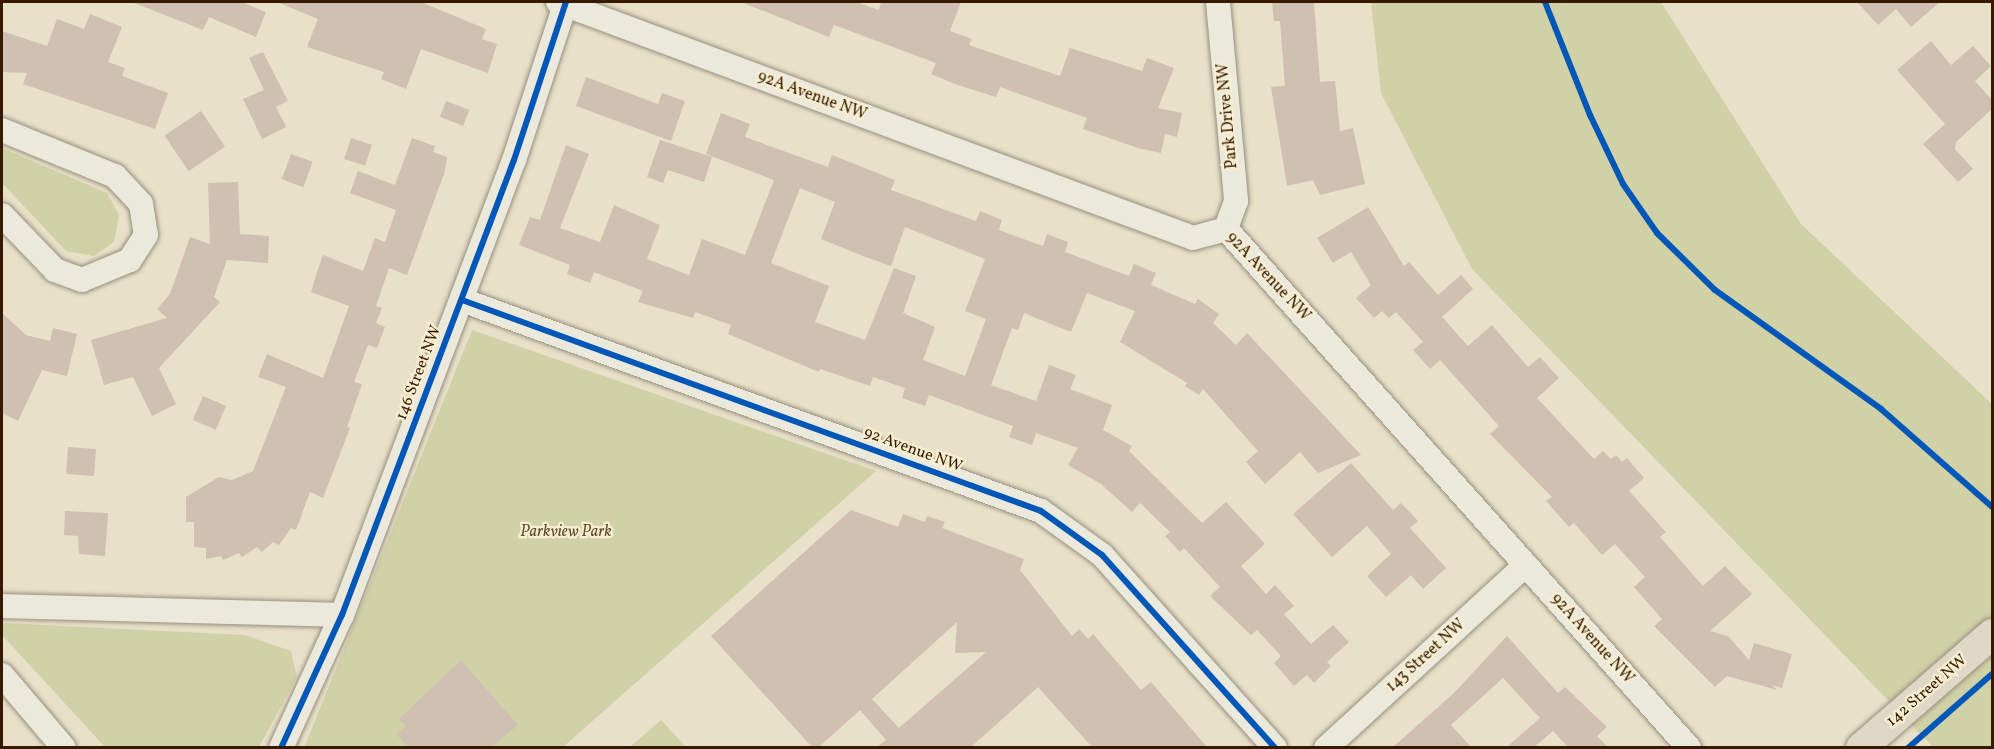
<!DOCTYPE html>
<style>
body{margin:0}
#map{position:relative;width:1994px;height:749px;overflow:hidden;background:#e8e0c8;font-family:Vollkorn,serif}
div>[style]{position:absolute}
.green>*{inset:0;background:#d1d1a8}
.building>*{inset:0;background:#cfc0b1;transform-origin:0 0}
.roads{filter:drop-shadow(0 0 2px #978e7e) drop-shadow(0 0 2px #978e7e)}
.minor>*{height:24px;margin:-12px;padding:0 12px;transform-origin:12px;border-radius:12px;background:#ebe8dc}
.major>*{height:30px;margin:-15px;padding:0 15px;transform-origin:15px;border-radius:15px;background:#dfd8c6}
.cycleway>*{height:6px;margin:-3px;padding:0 3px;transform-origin:3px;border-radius:3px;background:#0057b8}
span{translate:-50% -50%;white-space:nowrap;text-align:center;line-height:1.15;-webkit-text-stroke:4.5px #f8efd3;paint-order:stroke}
.street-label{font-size:16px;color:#351a01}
.park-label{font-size:16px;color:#5e4d2b;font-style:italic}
.frame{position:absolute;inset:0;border:3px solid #351a01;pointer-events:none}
</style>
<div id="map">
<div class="green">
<div style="clip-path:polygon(1371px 2px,1661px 2px,1801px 224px,1992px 404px,1992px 747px,1933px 747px,1472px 269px,1381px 93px)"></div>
<div style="clip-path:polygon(2px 148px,107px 193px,119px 215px,114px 242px,94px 256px,66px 251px,2px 183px)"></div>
<div style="clip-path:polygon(472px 330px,876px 471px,563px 747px,304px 748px)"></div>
<div style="clip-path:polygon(2px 623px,245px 635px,291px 651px,297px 677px,259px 747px,105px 747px,2px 635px)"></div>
<div style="clip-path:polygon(661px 720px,686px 747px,630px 747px)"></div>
</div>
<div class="building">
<div style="clip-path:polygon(241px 2px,266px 12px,256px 37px,209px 17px,203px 30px,134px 3px)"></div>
<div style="clip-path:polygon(277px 2px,421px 2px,486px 29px,482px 39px,497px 44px,488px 73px,421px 49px,406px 89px,381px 79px,384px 72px,307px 47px,318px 19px)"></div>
<div style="clip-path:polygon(741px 2px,856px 2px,879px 10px,881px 2px,961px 2px,950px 31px,972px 39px,969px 45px,1060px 76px,1070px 48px,1142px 71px,1147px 58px,1174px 68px,1158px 108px,1182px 113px,1177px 137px,1165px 134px,1161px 153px,1138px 148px,1083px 129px,1087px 118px,1000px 87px,996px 97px,955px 84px,931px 74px,936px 63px,834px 25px,829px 37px)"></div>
<div style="clip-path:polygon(1272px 2px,1314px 2px,1320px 82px,1335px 81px,1340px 131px,1353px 128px,1365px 184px,1320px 195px,1313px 180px,1287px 186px,1271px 87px,1285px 86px,1280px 21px,1274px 21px)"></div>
<div style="clip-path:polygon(1857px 2px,1940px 2px,1911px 27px,1896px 9px,1878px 25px)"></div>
<div style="clip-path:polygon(90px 14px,122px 27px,108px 62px,125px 68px,122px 76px,168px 93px,155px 129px,23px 84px,27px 73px,2px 72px,2px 31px,47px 46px,57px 19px,84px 29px)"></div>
<div style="clip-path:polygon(1931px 41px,1951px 65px,1973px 46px,1991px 66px,1975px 81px,1992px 100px,1992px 109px,1956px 142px,1955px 149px,1973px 169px,1958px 182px,1923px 144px,1945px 124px,1897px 70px)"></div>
<div style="clip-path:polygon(263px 52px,288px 101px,276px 107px,286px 127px,262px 139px,243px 99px,264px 90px,249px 58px)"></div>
<div style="clip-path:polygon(586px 77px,658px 104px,662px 93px,685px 101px,671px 141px,576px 106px)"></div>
<div style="left:446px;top:101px;width:25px;height:17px;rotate:21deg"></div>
<div style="left:201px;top:111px;width:43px;height:44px;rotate:56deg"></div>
<div style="clip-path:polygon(evenodd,721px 113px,750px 124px,745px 137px,828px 167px,832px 155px,895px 180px,891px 190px,976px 221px,980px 211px,1002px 220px,999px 230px,1043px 246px,1047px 234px,1068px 242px,1065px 252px,1129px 276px,1134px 264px,1156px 273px,1151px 285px,1195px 304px,1198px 299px,1219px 314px,1213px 323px,1236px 345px,1247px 333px,1361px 455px,1318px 473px,1300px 452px,1265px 484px,1246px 462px,1258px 451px,1203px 389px,1199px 395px,1185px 386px,1187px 383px,1120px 342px,1135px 311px,1087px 293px,1071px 332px,1024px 313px,1018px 330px,1012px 328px,991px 385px,1036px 401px,1049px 365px,1076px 375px,1070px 389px,1112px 405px,1103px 430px,1132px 446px,1129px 451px,1202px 523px,1226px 502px,1265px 544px,1241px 566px,1266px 594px,1275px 585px,1294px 606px,1284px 614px,1311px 644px,1333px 625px,1349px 642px,1327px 662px,1331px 666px,1314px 683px,1307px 675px,1294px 686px,1274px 663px,1281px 656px,1257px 630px,1251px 635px,1210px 596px,1220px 587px,1184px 548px,1180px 552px,1165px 536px,1170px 532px,1140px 503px,1132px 512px,1101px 484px,1068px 465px,1078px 448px,1036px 433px,1032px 445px,1009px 437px,1013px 426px,929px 395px,925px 406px,902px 398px,905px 388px,873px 377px,870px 386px,820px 369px,819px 372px,728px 334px,731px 325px,695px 312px,693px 318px,638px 302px,643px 291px,594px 272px,590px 283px,567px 274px,570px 265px,519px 245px,530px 217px,540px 220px,566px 145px,589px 154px,560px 228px,600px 242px,614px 205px,660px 225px,647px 259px,689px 275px,702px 239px,745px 255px,774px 180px,706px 154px,721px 113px,800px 188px,835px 202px,821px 239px,863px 256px,891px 266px,905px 227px,985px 259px,965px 311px,986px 319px,965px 376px,923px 360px,935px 327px,903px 313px,916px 276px,894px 268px,865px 340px,815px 322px,829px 286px,771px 263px,800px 188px)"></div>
<div style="left:351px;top:138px;width:22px;height:22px;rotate:18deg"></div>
<div style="clip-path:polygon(412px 138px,435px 146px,433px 152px,447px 157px,445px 171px,407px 275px,389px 268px,376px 306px,382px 308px,376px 323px,385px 327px,377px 348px,368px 345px,354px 382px,362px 384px,347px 427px,350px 428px,323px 498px,310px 492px,296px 530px,291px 528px,279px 545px,273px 542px,262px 552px,257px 547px,242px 557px,239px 553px,223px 560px,221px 556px,206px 559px,206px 548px,194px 547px,194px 522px,186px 522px,186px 497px,219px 477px,232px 480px,253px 471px,286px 387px,258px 377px,267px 354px,323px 378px,349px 306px,311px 292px,317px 272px,323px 255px,363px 271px,375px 238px,385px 242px,396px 210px,350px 193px,358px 171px,395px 185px)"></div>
<div style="clip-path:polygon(660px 140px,712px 157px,704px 182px,668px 170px,663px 183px,647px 177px)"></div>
<div style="left:291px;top:154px;width:23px;height:27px;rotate:20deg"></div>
<div style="clip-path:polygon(238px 182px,240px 234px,269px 236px,268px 263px,227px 260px,214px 297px,220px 302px,159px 368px,176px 404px,152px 416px,133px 377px,104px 385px,91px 340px,167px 318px,157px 309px,170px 294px,190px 237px,210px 244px,208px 183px)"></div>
<div style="clip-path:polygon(1368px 207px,1404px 266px,1409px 262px,1438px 295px,1461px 275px,1473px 289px,1442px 317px,1468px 346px,1492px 325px,1528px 367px,1540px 357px,1559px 378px,1537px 398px,1594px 459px,1603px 451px,1611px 459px,1616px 455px,1622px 462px,1627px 458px,1644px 478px,1629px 491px,1666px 532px,1660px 537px,1703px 586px,1725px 566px,1752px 594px,1710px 631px,1728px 636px,1749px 660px,1754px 643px,1792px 654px,1782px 688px,1772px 685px,1777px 690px,1727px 676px,1715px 687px,1654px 626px,1662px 619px,1634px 587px,1645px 577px,1615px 544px,1602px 555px,1574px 523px,1569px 527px,1546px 501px,1552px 497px,1490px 434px,1499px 426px,1440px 360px,1430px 369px,1413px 350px,1423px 342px,1396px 312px,1389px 318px,1382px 311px,1374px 318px,1356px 298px,1371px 285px,1351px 252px,1333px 263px,1317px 238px)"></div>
<div style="clip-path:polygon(2px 313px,26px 335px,50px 341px,53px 328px,77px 334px,67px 376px,42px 370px,18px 421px,2px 413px)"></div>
<div style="left:203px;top:396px;width:25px;height:26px;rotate:23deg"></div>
<div style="left:68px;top:447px;width:28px;height:27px;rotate:4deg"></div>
<div style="clip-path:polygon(1351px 463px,1393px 510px,1401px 503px,1418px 521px,1410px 528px,1446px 568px,1423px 589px,1411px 575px,1386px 597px,1367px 576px,1391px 554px,1367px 526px,1332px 557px,1293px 514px)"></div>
<div style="clip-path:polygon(evenodd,851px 510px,898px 527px,903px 514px,925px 522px,927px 516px,945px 522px,942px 528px,1024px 559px,1020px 570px,1072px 636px,1079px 629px,1088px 639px,1093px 634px,1141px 690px,1151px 682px,1207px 747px,1092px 747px,1038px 687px,971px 747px,877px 747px,886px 740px,860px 710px,819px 747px,812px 747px,711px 636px,851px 510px,957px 622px,955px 653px,986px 652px,899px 728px,872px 699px,957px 622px)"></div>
<div style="clip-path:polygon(65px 511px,108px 513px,105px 556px,79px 554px,78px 536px,64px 535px)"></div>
<div style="clip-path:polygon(1507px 636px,1558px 693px,1565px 687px,1607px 727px,1597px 736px,1608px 747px,1568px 747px,1553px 731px,1534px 747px,1507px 747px,1540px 718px,1503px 678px,1451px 725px,1471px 747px,1393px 747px,1454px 693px)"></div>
<div style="clip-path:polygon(461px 660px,518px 725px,492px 747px,408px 747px,396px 734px,406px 726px,399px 719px)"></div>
</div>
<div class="roads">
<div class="minor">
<div style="left:558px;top:2px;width:677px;rotate:20.39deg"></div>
<div style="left:1193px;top:238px;width:34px;rotate:-15deg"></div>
<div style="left:1218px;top:2px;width:200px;rotate:84.8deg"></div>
<div style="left:1236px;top:201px;width:30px;rotate:110deg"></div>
<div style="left:2px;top:130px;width:122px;rotate:22.2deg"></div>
<div style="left:115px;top:176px;width:38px;rotate:47deg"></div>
<div style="left:141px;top:204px;width:31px;rotate:81deg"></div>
<div style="left:146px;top:235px;width:30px;rotate:123deg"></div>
<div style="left:130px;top:260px;width:52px;rotate:157.4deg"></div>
<div style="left:82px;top:280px;width:29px;rotate:-160deg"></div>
<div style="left:55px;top:270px;width:76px;rotate:-133.9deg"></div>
<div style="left:1226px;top:229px;width:696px;rotate:48.26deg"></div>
<div style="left:462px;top:300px;width:616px;rotate:20.02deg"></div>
<div style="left:1041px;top:511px;width:75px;rotate:35.8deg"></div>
<div style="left:1102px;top:555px;width:259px;rotate:48.1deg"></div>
<div style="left:2px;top:606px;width:340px;rotate:1.5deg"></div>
<div style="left:2px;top:675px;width:96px;rotate:49.7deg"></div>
<div style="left:281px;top:748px;width:146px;rotate:-65.4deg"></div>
<div style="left:342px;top:615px;width:486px;rotate:-69.3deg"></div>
<div style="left:514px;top:160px;width:166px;rotate:-71.8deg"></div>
<div style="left:1326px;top:748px;width:271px;rotate:-42.5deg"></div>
</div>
<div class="major">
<div style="left:1861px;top:748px;width:174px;rotate:-41deg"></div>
</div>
</div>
<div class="cycleway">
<div style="left:1545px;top:2px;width:122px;rotate:68.3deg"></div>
<div style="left:1590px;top:115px;width:76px;rotate:64.4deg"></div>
<div style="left:1623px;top:184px;width:60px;rotate:55.2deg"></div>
<div style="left:1657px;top:233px;width:81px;rotate:44.5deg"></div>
<div style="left:1715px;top:290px;width:204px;rotate:35.6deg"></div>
<div style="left:1881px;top:409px;width:148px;rotate:41.4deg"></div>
<div style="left:462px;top:300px;width:616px;rotate:20.02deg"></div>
<div style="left:1041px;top:511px;width:75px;rotate:35.8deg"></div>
<div style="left:1102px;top:555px;width:259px;rotate:48.1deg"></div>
<div style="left:281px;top:748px;width:146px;rotate:-65.4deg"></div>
<div style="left:342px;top:615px;width:486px;rotate:-69.3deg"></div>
<div style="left:514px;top:160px;width:166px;rotate:-71.8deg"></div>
<div style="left:1908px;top:748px;width:112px;rotate:-41.4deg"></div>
</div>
<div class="street-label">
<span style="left:812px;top:96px;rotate:20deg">92A Avenue NW</span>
<span style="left:1228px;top:116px;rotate:-95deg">Park Drive NW</span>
<span style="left:1268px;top:277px;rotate:47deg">92A Avenue NW</span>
<span style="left:419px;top:373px;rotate:-69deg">146 Street NW</span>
<span style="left:913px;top:450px;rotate:20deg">92 Avenue NW</span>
<span style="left:1592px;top:639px;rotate:48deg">92A Avenue NW</span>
<span style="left:1426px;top:656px;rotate:-42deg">143 Street NW</span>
<span style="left:1927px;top:691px;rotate:-41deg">142 Street NW</span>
</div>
<div class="park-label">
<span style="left:566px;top:532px">Parkview Park</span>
</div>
<div class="frame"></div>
</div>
